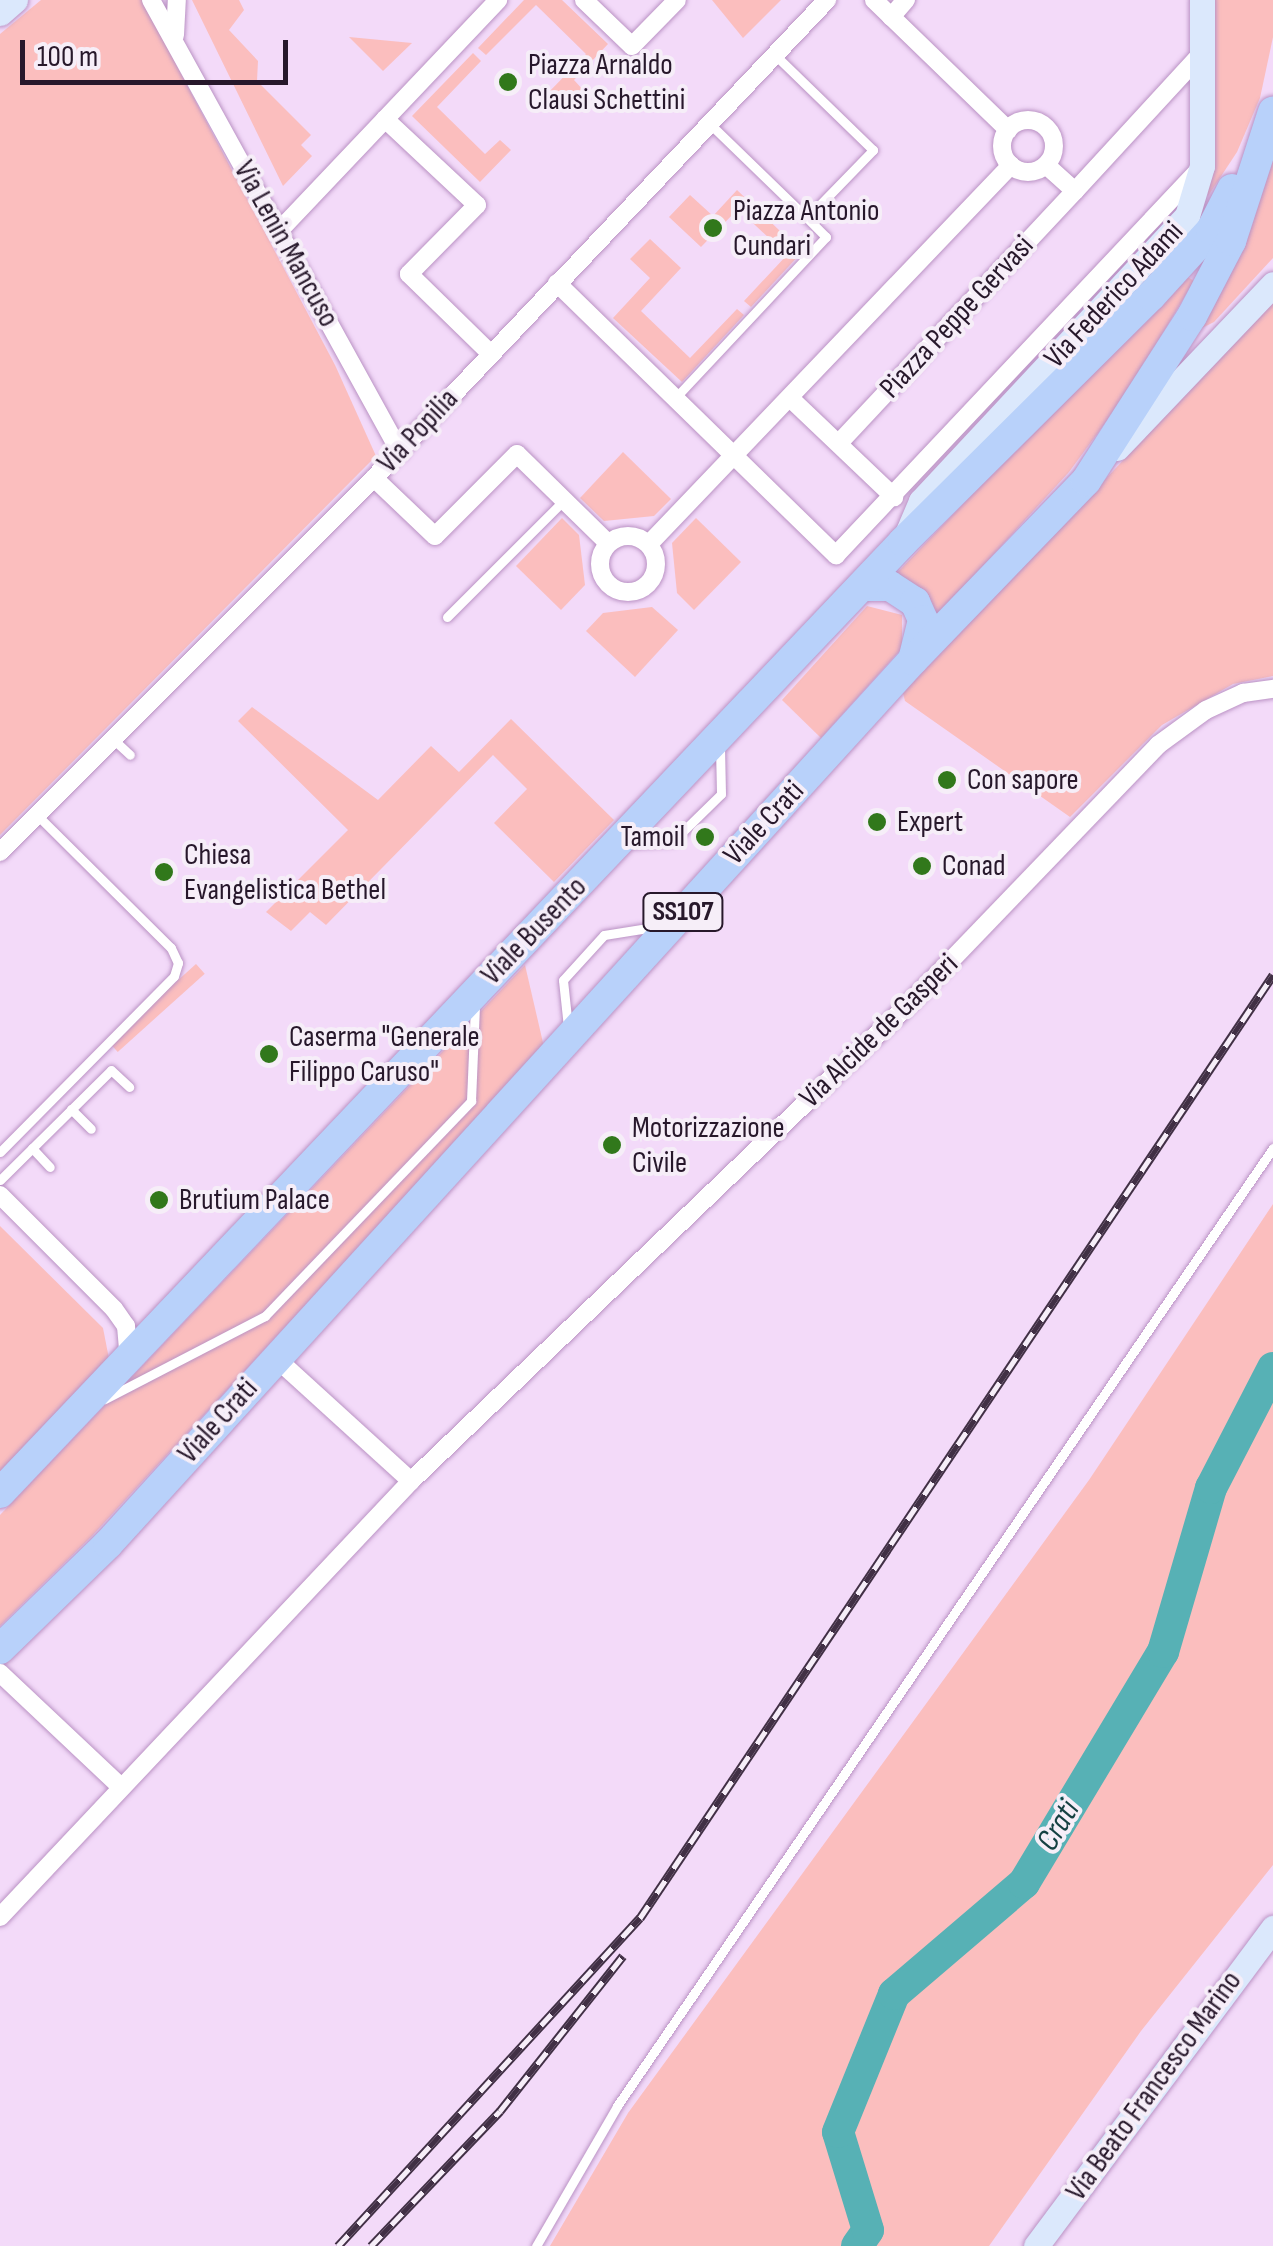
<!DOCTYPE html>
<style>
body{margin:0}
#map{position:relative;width:1273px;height:2246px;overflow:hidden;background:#f3daf9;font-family:"Sofia Sans Condensed",sans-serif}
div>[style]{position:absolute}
.green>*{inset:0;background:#fbbebe;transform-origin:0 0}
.river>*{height:32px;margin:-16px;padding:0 16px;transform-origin:16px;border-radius:16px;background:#57b1b5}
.roads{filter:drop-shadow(0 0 2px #ba92c4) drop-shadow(0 0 2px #ba92c4)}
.lane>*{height:9px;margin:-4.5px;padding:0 4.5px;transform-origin:4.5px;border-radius:4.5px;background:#fff}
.street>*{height:18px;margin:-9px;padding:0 9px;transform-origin:9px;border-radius:9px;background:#fff}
.street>.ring{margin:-9px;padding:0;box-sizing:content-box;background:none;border:18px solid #fff;border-radius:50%}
.secondary>*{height:25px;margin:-12.5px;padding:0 12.5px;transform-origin:12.5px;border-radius:12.5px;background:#dbe8fc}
.primary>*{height:30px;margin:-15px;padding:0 15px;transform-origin:15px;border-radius:15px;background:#b8d1fa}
.rail>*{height:9px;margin-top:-4.5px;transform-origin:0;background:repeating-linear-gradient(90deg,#f6eef8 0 15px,#413045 0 30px);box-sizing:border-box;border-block:2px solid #413045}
.dots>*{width:28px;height:28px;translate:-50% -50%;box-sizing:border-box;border:5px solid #f6eef8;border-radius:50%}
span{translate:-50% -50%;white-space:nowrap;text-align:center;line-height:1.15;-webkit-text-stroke:8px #f6eef8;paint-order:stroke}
.shield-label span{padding:2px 8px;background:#f6eef8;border:2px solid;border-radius:8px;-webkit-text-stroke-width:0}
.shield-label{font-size:28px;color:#27182b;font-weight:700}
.poi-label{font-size:30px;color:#27182b}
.left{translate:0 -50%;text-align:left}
.right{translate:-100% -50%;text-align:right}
.street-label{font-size:30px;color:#27182b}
.water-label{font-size:32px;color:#164143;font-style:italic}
.scale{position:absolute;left:20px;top:40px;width:268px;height:45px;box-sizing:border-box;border:5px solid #27182b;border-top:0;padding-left:12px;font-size:30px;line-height:35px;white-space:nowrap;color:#27182b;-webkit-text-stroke:8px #f6eef8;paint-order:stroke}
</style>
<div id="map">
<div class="green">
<div style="clip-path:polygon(41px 0,142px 0,335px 365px,376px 456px,0 835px,0 34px)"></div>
<div style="clip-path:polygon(192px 0,239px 0,244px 10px,229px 30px,258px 61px,257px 81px,311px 135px,301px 145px,312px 156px,283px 186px)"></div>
<div style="clip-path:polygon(524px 0,562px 0,608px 44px,574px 80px,584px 91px,564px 112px,546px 95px,586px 54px,536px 5px,486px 55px,478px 48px)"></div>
<div style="clip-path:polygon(712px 0,781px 0,743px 38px)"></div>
<div style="clip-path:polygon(1213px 0,1273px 0,1273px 37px,1260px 98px,1237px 152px,1208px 196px)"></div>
<div style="clip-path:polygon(349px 37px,412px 43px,383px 71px)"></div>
<div style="clip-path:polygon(473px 53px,481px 61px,437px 107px,485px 154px,500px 140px,511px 150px,480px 182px,412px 116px)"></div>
<div style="clip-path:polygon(1273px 138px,1273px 258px,1214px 322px,1196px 331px)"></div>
<div style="clip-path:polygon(737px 190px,802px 252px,751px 307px,744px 301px,787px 255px,738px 209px,701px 247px,669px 217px,690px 195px,713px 216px)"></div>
<div style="clip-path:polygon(650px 239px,681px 268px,641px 311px,690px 358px,737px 309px,744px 315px,682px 382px,613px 318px,650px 278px,630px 259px)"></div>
<div style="clip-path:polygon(1183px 274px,1194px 281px,1125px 396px,1069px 472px,937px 616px,926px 594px,896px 574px)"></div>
<div style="clip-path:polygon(1273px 302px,1273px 676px,1233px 684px,1162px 725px,1070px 817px,905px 701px,903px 693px)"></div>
<div style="clip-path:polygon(623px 452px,671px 499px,654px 516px,604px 521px,580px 498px)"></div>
<div style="clip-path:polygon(562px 518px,579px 535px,585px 585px,561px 610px,516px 566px)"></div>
<div style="clip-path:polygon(696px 518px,741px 562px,694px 610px,677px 593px,672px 543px)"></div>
<div style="clip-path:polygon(867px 606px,902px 615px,902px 648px,821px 738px,782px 700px)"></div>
<div style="clip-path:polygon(652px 607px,678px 630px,635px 677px,586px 631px,603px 613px)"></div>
<div style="clip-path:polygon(252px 707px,378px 800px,431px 746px,459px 772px,511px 719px,614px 820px,554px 882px,494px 823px,527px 789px,493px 755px,326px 925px,310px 912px,291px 931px,266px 912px,348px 830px,238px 721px)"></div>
<div style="left:196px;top:964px;width:13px;height:117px;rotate:48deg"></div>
<div style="clip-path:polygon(525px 965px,544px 1047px,92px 1536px,0 1626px,0 1515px)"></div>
<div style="clip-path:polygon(1273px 1204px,1273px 1865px,1141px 2031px,989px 2246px,550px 2246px,628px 2113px,1089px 1480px)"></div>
<div style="clip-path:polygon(0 1226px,103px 1328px,110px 1364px,0 1478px)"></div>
</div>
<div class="river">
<div style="left:857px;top:2246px;width:19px;rotate:-55deg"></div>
<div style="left:868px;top:2230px;width:102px;rotate:-107deg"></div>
<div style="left:838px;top:2132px;width:149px;rotate:-67.9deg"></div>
<div style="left:894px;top:1994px;width:171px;rotate:-40.5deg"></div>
<div style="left:1024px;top:1883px;width:270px;rotate:-59deg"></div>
<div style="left:1163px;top:1652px;width:171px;rotate:-73.7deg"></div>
<div style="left:1211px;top:1488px;width:135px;rotate:-62.7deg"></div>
</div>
<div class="roads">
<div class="lane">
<div style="left:710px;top:124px;width:135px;rotate:44.1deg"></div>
<div style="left:807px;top:218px;width:95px;rotate:-45.9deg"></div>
<div style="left:873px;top:150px;width:136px;rotate:-135.9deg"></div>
<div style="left:677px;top:396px;width:218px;rotate:-46.9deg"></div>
<div style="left:826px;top:237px;width:27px;rotate:-135deg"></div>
<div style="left:447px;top:617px;width:165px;rotate:-45deg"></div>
<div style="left:113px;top:739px;width:23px;rotate:43deg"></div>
<div style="left:628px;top:844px;width:45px;rotate:-3.8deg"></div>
<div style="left:673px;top:841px;width:67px;rotate:-44.4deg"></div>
<div style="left:721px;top:794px;width:47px;rotate:-91.2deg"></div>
<div style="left:568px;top:1027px;width:47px;rotate:-96.1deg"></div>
<div style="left:563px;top:980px;width:61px;rotate:-47.7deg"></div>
<div style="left:604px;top:935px;width:57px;rotate:-9.1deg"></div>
<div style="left:71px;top:1109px;width:28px;rotate:45deg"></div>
<div style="left:32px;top:1148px;width:26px;rotate:47deg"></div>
<div style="left:0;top:1152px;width:247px;rotate:-45.3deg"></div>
<div style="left:174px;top:976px;width:14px;rotate:-73deg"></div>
<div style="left:178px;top:963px;width:17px;rotate:-115deg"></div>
<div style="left:171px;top:948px;width:189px;rotate:-135.2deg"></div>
<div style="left:0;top:1180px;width:156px;rotate:-44.7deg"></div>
<div style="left:111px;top:1070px;width:25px;rotate:43deg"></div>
<div style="left:105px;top:1399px;width:180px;rotate:-27.4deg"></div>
<div style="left:265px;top:1316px;width:298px;rotate:-46.2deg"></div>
<div style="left:471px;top:1101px;width:96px;rotate:-87.6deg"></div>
<div style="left:536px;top:2246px;width:162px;rotate:-59.9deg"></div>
<div style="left:617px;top:2106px;width:1161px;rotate:-55.6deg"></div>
</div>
<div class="street">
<div style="left:151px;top:0;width:516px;rotate:61.15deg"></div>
<div style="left:584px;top:0;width:66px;rotate:43.8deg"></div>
<div style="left:632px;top:46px;width:64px;rotate:-45.6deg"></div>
<div style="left:874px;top:0;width:187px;rotate:44.1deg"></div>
<div style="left:891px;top:17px;width:23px;rotate:-49deg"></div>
<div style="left:175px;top:35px;width:35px;rotate:-87deg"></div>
<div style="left:385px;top:119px;width:126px;rotate:43.1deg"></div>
<div style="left:477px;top:205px;width:97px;rotate:134.6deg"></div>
<div style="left:409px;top:274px;width:115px;rotate:44.3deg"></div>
<div class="ring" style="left:1002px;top:120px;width:34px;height:34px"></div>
<div style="left:1046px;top:165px;width:39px;rotate:42deg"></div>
<div style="left:1075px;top:191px;width:183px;rotate:-47.4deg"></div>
<div style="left:278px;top:232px;width:320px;rotate:-46.5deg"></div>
<div style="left:557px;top:283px;width:390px;rotate:44.3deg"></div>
<div style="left:836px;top:555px;width:525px;rotate:-46.7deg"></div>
<div style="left:790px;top:398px;width:144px;rotate:43.6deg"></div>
<div style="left:839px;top:443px;width:345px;rotate:-46.9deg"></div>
<div style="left:374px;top:478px;width:84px;rotate:43.6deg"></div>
<div style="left:435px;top:536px;width:116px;rotate:-45deg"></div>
<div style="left:517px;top:454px;width:127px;rotate:44.4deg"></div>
<div class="ring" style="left:600px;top:536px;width:38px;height:38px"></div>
<div style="left:649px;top:544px;width:524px;rotate:-46.31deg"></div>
<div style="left:0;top:852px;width:529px;rotate:-45deg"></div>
<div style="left:374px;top:478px;width:659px;rotate:-46.54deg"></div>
<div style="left:0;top:1195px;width:161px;rotate:45deg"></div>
<div style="left:114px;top:1309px;width:21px;rotate:55deg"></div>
<div style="left:126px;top:1326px;width:32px;rotate:85deg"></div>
<div style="left:411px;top:1481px;width:691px;rotate:-43.77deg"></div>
<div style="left:910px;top:1003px;width:358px;rotate:-46.1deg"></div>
<div style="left:1158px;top:745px;width:59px;rotate:-36.1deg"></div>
<div style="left:1206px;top:710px;width:41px;rotate:-24.7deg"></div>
<div style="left:1243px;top:693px;width:30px;rotate:-8deg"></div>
<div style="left:0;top:1673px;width:166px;rotate:43.3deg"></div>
<div style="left:0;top:1917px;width:599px;rotate:-46.69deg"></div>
<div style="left:411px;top:1481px;width:183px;rotate:-137.7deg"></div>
</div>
<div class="secondary">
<div style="left:0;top:13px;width:20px;rotate:-41deg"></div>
<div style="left:1117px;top:448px;width:226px;rotate:-46.4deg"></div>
<div style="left:907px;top:534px;width:36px;rotate:-67deg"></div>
<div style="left:921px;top:501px;width:390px;rotate:-47deg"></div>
<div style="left:1187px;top:216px;width:52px;rotate:-73.3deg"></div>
<div style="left:1202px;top:166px;width:166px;rotate:-90deg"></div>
<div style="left:1036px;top:2246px;width:397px;rotate:-53.3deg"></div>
</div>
<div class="primary">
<div style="left:862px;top:586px;width:28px"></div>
<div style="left:890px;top:586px;width:30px;rotate:33deg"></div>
<div style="left:915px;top:602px;width:20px;rotate:66deg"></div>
<div style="left:923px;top:620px;width:38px;rotate:104deg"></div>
<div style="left:0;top:1493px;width:1311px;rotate:-46.48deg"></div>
<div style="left:903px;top:542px;width:349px;rotate:-44.8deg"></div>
<div style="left:1151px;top:296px;width:89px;rotate:-47.7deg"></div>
<div style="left:1211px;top:230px;width:46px;rotate:-62.9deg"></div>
<div style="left:0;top:1649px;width:151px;rotate:-44.2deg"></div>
<div style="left:108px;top:1544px;width:1196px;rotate:-47.68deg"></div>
<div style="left:913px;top:660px;width:249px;rotate:-46deg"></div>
<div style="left:1086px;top:481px;width:196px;rotate:-57.3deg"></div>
<div style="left:1192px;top:316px;width:85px;rotate:-62.5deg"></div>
<div style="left:1231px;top:241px;width:136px;rotate:-72deg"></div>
</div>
</div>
<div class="rail">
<div style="left:338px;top:2246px;width:446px;rotate:-47.4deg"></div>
<div style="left:640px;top:1918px;width:1136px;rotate:-56.13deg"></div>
<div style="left:371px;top:2246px;width:187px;rotate:-46.3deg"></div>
<div style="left:500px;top:2111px;width:198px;rotate:-51.6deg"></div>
</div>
<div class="dots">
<div style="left:508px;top:82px;background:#31781b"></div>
<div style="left:713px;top:228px;background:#31781b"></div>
<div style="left:947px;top:780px;background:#31781b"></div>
<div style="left:877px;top:822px;background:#31781b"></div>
<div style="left:705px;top:837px;background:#31781b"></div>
<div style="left:922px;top:866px;background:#31781b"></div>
<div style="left:164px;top:872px;background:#31781b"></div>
<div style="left:269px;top:1054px;background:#31781b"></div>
<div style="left:612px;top:1145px;background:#31781b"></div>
<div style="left:159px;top:1200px;background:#31781b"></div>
</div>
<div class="shield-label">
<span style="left:683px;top:912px">SS107</span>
</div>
<div class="poi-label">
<span class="left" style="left:528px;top:82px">Piazza Arnaldo<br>Clausi Schettini</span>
<span class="left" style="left:733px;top:228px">Piazza Antonio<br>Cundari</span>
<span class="left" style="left:967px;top:780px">Con sapore</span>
<span class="left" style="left:897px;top:822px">Expert</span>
<span class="right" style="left:685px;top:837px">Tamoil</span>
<span class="left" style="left:184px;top:872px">Chiesa<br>Evangelistica Bethel</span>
<span class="left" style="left:942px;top:866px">Conad</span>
<span class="left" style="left:289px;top:1054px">Caserma "Generale<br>Filippo Caruso"</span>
<span class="left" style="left:632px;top:1145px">Motorizzazione<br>Civile</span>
<span class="left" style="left:179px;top:1200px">Brutium Palace</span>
</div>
<div class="street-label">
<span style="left:286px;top:244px;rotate:61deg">Via Lenin Mancuso</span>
<span style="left:1114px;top:295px;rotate:-47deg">Via Federico Adami</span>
<span style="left:957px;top:317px;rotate:-47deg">Piazza Peppe Gervasi</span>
<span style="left:418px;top:431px;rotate:-47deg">Via Popilia</span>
<span style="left:764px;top:823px;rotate:-47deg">Viale Crati</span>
<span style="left:534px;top:931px;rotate:-46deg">Viale Busento</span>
<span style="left:879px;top:1031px;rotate:-44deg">Via Alcide de Gasperi</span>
<span style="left:218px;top:1421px;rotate:-48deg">Viale Crati</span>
<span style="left:1154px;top:2086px;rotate:-54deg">Via Beato Francesco Marino</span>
</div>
<div class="water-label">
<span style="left:1059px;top:1826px;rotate:-59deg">Crati</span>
</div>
<div class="scale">100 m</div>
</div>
